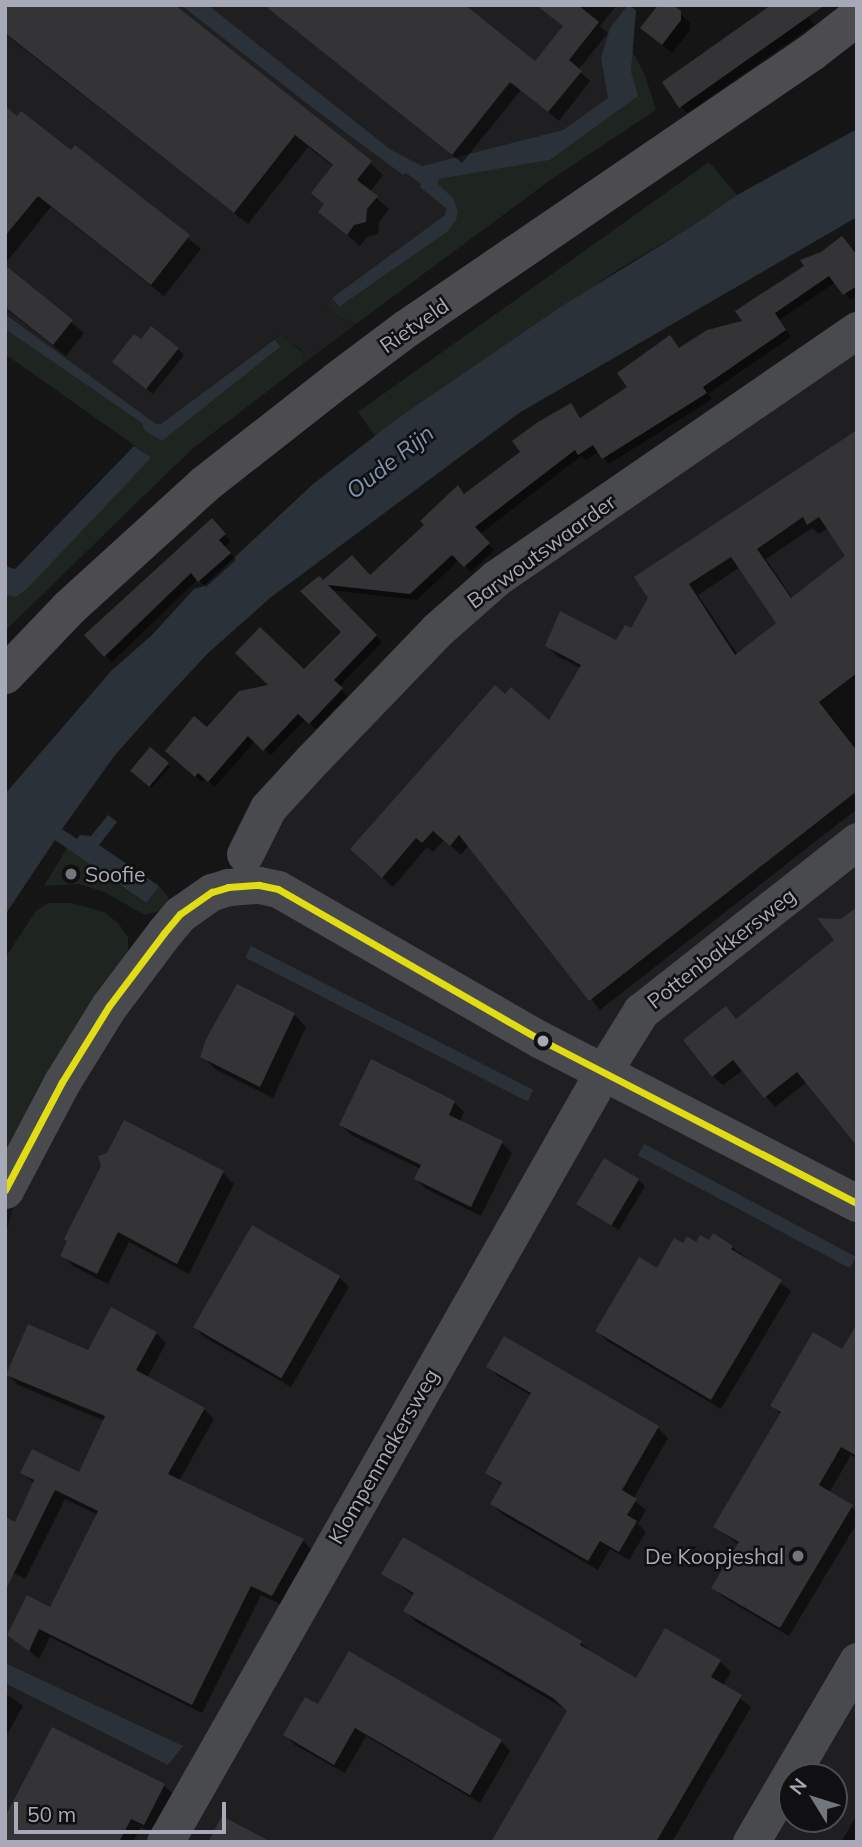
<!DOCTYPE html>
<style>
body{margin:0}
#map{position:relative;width:862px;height:1847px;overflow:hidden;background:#151515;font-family:Mulish,sans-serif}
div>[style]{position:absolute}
.built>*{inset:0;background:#1f1f21}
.green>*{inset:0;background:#1e241f}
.water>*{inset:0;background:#2b3138;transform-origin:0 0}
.shadow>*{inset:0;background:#0007;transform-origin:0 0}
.building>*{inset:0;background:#343436;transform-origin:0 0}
.minor>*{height:37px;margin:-18.5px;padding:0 18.5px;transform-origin:18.5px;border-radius:18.5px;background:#494a4e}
.major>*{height:38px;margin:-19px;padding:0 19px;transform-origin:19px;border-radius:19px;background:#4c4c50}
.bus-1>*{height:7px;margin:-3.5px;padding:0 3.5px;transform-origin:3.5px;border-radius:3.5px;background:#e1dc14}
.dots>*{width:19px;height:19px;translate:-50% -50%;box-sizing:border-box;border:4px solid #100f11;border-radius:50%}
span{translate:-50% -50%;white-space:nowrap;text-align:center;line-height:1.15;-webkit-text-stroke:5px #100f11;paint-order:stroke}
.street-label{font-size:21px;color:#a7aab6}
.poi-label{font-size:21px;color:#a7aab6}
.left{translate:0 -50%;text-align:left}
.right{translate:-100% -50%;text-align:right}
.water-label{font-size:23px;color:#7f94b0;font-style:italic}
.frame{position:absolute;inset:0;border:7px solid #a7aab6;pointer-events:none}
.north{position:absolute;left:778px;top:1763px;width:70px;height:70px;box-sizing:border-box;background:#100f11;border:2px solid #4c4d53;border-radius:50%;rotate:308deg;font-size:19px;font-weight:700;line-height:28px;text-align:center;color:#a7aab6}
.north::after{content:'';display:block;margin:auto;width:24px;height:32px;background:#74767e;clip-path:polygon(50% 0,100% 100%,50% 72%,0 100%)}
.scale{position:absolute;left:14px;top:1802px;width:212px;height:32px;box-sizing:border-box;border:4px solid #a7aab6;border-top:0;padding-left:9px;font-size:21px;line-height:24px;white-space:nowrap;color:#a7aab6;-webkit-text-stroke:5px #100f11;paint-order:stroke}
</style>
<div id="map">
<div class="built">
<div style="clip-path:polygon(5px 5px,628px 5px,610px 29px,601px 58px,609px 98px,563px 130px,423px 166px,446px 208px,445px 215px,326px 303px,336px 315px,356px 324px,303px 364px,304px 354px,299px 348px,280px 335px,161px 424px,155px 424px,5px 314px)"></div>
<div style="clip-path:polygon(evenodd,857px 341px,857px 1842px,5px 1842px,5px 1236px,18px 1190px,127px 1004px,245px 855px,452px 630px,857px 341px,792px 1777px,834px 1777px,834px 1819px,792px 1819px,792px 1777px)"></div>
</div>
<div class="green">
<div style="clip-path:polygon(632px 51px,645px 75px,656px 110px,549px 181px,356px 324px,336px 315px,326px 303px,332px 298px,339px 307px,447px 232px,453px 198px,438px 184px,439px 179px,550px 160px,637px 96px,631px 71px)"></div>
<div style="clip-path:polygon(709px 162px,737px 195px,695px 224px,619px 269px,375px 436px,358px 412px)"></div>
<div style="clip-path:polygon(5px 329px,142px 423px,162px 441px,279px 344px,275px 339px,281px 334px,304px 354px,303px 364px,192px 449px,5px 631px,5px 595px,16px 597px,27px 589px,151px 457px,5px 354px)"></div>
<div style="clip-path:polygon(67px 848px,145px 903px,159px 886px,169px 898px,160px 911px,145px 915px,104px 892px,80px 884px,44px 886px)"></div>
<div style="clip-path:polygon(48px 903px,72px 903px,104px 912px,118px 923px,128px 937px,128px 952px,5px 1162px,5px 958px,36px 911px)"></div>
</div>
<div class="water">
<div style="clip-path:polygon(181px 5px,208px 5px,391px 150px,422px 166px,563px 130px,608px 98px,601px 58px,610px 28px,628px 5px,636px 10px,631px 71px,638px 96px,550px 160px,439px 179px,438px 184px,453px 198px,458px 211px,456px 220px,447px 232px,339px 307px,332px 298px,445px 215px,446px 208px,420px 187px,421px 184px,406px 173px,403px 175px,313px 108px)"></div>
<div style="clip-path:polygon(857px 129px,857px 217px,519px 413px,270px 598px,208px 653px,156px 709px,115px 755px,62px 829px,77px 839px,80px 835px,91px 836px,108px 815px,117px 822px,99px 845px,159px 886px,146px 903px,55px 840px,5px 915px,5px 794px,112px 670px,151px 636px,194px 589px,204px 586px,312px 485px,394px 421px,559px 308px,695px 224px,737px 195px)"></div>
<div style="clip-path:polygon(5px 314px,156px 424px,161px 424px,275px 339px,280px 347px,162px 441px,144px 430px,142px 423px,5px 329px)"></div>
<div style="clip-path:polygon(134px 446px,151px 457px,149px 460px,27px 589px,16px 597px,5px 595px,5px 566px,15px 569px)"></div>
<div style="left:251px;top:946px;width:317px;height:13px;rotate:27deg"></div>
<div style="left:644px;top:1144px;width:240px;height:13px;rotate:28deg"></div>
<div style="clip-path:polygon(5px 1663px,183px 1746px,168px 1765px,5px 1683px)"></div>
</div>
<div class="shadow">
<div style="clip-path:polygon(5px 5px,370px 163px,383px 175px,370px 192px,389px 209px,379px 222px,378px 234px,367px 237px,360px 246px,320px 211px,325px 205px,334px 167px,308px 147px,248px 224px,5px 34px)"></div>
<div style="clip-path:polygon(537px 5px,617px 5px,600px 26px,608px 33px,578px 70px,590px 81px,559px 121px,521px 90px,462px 163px,288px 24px,535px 63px,564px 27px)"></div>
<div style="clip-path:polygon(660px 5px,677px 5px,675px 9px,690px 23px,690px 30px,672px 53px,652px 37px)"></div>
<div style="clip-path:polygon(800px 5px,814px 25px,687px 113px,681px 107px)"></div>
<div style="clip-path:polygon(5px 112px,72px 153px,76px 148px,201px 249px,164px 296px,51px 207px,5px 264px)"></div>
<div style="clip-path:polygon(857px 247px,857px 296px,851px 300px,836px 282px,779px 320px,791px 337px,708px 394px,712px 399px,609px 464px,599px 451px,586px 460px,581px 456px,479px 535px,494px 550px,471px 572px,459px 560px,417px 600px,331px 590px,382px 642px,339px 687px,347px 696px,316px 729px,306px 719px,271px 755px,255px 741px,215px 787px,205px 778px,202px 782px,173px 757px,207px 729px,271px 686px,304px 671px,343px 632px,323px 583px,371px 577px,426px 525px,458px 487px,465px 495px,522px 453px,570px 405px,582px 419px,680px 350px,745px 323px)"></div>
<div style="clip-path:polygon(5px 267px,84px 333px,66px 356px,5px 308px)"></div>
<div style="clip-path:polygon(141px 342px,178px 349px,184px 355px,153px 394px,121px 368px)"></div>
<div style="clip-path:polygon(evenodd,857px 432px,857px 809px,600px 1010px,469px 845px,461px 855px,444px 840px,433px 852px,427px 847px,393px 887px,362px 859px,506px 696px,550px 723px,581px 668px,557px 656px,547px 646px,617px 643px,857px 432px,812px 528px,819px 534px,828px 528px,848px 556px,793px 599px,766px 559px,812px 528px,857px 432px,740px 567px,778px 623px,738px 655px,698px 595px,740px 567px)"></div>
<div style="clip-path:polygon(218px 527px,231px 542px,225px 547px,236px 560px,206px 587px,198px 579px,112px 662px,86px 635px)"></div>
<div style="left:150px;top:749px;width:27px;height:28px;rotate:42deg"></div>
<div style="clip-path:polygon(841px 921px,807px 1082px,775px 1107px,743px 1070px,723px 1085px,713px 1076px,726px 1008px,737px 1020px,836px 940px)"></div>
<div style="clip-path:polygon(294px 1014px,306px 1027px,273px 1098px,215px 1069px,202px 1056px)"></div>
<div style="clip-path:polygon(454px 1102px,464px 1112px,460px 1122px,502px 1143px,512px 1153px,481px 1216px,426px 1189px,416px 1179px,421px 1169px,351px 1135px,341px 1125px)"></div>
<div style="clip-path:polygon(223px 1173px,234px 1184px,189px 1274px,129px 1242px,108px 1284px,73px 1266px,62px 1255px)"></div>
<div style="clip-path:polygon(638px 1180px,645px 1186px,619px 1230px,578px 1204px)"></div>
<div style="clip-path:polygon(710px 1243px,732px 1247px,791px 1291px,721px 1409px,607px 1341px,597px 1331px,684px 1246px)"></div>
<div style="clip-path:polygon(339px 1277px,349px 1287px,291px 1387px,204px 1337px,194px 1327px)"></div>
<div style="clip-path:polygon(857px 1328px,857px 1459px,851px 1455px,829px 1493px,857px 1511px,857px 1523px,789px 1636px,723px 1597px,714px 1588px,739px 1545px,716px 1527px,782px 1415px,772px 1406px,843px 1352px)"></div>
<div style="clip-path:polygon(156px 1333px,166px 1343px,147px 1378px,204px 1409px,214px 1419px,179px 1481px,303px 1541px,312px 1550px,282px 1605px,261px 1595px,202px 1713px,50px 1637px,39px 1659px,9px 1634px,51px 1609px,98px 1515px,65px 1499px,25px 1579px,14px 1573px,16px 1524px,35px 1484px,22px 1473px,80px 1474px,105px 1421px,18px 1385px,8px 1375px)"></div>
<div style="clip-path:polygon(488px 1366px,658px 1428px,668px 1438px,633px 1499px,646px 1510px,638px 1524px,646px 1532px,629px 1560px,610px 1549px,598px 1570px,502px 1514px,492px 1504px,503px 1486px,487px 1473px,532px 1396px,498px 1376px)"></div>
<div style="clip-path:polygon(384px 1574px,581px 1643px,592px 1653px,636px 1680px,666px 1630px,720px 1662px,731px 1672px,723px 1686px,751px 1707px,672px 1842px,493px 1842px,569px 1711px,416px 1622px,406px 1611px,414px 1596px)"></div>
<div style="clip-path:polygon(5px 1693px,23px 1706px,5px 1738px)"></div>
<div style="clip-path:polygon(318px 1707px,501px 1741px,510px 1751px,480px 1803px,366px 1736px,345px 1773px,295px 1745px,285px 1735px)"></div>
<div style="clip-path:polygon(53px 1730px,164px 1785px,174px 1795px,154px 1834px,141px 1827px,133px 1842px,5px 1842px)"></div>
<div style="clip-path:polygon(857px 1815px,857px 1842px,841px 1842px)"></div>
</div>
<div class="building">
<div style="clip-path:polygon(5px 5px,175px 5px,372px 161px,357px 180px,378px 196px,367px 209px,366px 222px,354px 225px,347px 235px,318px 212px,324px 204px,311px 193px,333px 165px,295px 135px,234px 213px,5px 33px)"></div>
<div style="clip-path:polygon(264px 5px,465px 5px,535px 61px,563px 26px,536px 5px,578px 5px,599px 22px,569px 60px,582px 71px,548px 112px,510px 82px,452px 155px)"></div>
<div style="clip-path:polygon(658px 5px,673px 5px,681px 11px,681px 20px,662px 45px,640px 28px)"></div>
<div style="clip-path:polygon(771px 5px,825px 5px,679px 108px,662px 82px)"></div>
<div style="clip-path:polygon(5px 106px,17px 116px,21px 111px,71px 150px,75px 145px,190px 235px,151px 285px,38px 196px,5px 236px)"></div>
<div style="clip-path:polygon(842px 236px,857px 255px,857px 286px,843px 295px,829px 276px,775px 313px,786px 330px,703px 387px,707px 393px,602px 459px,593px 445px,578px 455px,575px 450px,475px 527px,490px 543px,464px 567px,452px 555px,410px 594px,328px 585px,377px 635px,334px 680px,343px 688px,309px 724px,298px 714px,263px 751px,248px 736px,208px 782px,198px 773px,195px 777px,165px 751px,194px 716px,207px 727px,239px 691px,268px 685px,235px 653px,260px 627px,304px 669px,341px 632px,300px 591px,319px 576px,323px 580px,352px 555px,370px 575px,424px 525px,420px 521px,458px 485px,464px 494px,520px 452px,512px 441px,538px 422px,571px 403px,580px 418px,627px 387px,617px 373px,670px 335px,679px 348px,707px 330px,742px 321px,735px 311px,804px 266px,800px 260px,821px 252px)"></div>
<div style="clip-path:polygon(5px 265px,73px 320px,53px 345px,5px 307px)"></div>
<div style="clip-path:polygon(151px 326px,179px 348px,146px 389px,112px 362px,134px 334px,141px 339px)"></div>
<div style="clip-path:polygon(evenodd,857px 430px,857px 673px,819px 702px,857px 751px,857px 791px,589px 1001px,459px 835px,450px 846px,433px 831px,422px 843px,416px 838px,382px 878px,350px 849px,495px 685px,505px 694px,511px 687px,549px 720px,581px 665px,545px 646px,560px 611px,616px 640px,625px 625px,631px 628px,648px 598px,634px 577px,857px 430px,803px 517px,807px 525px,819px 517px,845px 556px,791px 598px,757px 549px,803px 517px,857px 430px,731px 557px,776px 623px,735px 655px,689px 584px,731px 557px)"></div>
<div style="clip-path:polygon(212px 518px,226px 534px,219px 540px,231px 553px,198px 582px,191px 573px,104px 657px,84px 635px)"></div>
<div style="left:150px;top:747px;width:25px;height:31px;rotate:40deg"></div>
<div style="clip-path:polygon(857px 907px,857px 1146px,797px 1072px,764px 1098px,733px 1060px,712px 1077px,683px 1040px,726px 1006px,736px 1019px,834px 940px,817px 918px,841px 919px)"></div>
<div style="clip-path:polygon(237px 984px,295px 1013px,260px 1087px,200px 1057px,206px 1039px)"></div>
<div style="clip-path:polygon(371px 1059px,455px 1101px,449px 1115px,503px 1141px,471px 1207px,414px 1179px,421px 1165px,339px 1125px)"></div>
<div style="clip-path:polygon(124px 1120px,224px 1171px,177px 1264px,118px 1232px,97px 1274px,60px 1256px,67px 1241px,64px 1239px,101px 1166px,98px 1156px,107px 1153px)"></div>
<div style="left:604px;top:1158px;width:41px;height:54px;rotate:31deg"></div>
<div style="left:252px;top:1225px;width:102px;height:118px;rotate:30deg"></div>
<div style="clip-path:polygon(713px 1233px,733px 1246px,731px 1249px,782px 1280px,711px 1400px,595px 1331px,639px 1257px,657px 1268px,674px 1238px,683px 1243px,687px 1236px,696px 1242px,700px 1235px,709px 1240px)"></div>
<div style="clip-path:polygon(111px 1307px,157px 1332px,136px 1370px,205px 1408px,168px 1474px,304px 1539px,272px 1596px,251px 1586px,192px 1705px,39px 1629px,29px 1651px,7px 1635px,27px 1595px,50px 1607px,98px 1511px,55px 1490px,5px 1591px,5px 1517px,15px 1522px,34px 1480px,20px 1473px,32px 1449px,79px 1472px,105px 1416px,6px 1375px,28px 1324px,88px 1350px)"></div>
<div style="clip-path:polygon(857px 1324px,857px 1456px,841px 1447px,819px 1485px,853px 1505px,780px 1628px,711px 1588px,739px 1542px,713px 1527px,781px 1412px,770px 1406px,813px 1332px,842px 1349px)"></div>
<div style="clip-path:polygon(504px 1336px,659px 1426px,622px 1490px,637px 1499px,627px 1515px,637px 1521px,619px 1552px,600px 1541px,588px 1561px,490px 1504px,502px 1483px,485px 1473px,531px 1393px,486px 1367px)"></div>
<div style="clip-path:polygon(403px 1537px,582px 1641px,580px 1645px,636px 1678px,665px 1628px,721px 1660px,711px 1677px,742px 1695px,656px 1842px,491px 1842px,567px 1711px,553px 1698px,403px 1611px,414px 1593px,381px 1574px)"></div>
<div style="clip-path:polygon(349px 1651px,502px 1740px,470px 1795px,355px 1728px,334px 1765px,283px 1735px,305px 1697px,318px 1704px)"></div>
<div style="clip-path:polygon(52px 1727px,165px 1784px,144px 1825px,131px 1819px,119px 1842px,5px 1842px,5px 1817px)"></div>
<div style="clip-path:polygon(222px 1816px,271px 1842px,208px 1842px)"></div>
</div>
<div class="minor">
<div style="left:245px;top:854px;width:51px;rotate:-63.4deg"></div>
<div style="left:268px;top:808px;width:65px;rotate:-47.5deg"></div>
<div style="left:312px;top:760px;width:180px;rotate:-46.1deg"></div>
<div style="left:437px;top:630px;width:79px;rotate:-41.4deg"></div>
<div style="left:496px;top:578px;width:438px;rotate:-34.5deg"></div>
<div style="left:5px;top:1190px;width:122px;rotate:-62.2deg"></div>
<div style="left:62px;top:1082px;width:89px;rotate:-58.3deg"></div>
<div style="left:109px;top:1006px;width:91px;rotate:-53deg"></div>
<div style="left:164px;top:933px;width:25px;rotate:-50deg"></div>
<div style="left:180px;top:914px;width:39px;rotate:-35deg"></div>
<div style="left:212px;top:892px;width:17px;rotate:-17deg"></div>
<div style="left:228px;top:887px;width:31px;rotate:-4deg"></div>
<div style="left:259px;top:885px;width:19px;rotate:12deg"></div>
<div style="left:278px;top:889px;width:303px;rotate:29.9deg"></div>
<div style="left:541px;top:1040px;width:356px;rotate:27.3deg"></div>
<div style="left:165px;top:1842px;width:886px;rotate:-60.37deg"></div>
<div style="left:603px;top:1072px;width:72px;rotate:-58.1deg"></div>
<div style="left:641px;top:1011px;width:275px;rotate:-38.2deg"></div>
<div style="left:751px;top:1842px;width:210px;rotate:-59.6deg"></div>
</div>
<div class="major">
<div style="left:5px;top:675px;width:93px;rotate:-46.3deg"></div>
<div style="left:69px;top:608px;width:183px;rotate:-42.3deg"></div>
<div style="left:204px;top:485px;width:170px;rotate:-38.1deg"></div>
<div style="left:338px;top:380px;width:85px;rotate:-36.9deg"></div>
<div style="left:406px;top:329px;width:491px;rotate:-34.3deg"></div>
<div style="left:812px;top:52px;width:57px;rotate:-37.9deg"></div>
</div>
<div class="bus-1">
<div style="left:5px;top:1190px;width:122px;rotate:-62.2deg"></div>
<div style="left:62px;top:1082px;width:89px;rotate:-58.3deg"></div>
<div style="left:109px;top:1006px;width:91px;rotate:-53deg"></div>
<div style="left:164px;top:933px;width:25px;rotate:-50deg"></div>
<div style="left:180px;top:914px;width:39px;rotate:-35deg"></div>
<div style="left:212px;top:892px;width:17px;rotate:-17deg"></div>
<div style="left:228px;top:887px;width:31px;rotate:-4deg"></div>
<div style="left:259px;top:885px;width:19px;rotate:12deg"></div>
<div style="left:278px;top:889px;width:303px;rotate:29.9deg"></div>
<div style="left:541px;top:1040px;width:356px;rotate:27.3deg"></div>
</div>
<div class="dots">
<div style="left:71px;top:874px;background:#74767e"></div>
<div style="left:543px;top:1041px;background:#a7aab6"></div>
<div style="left:798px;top:1556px;background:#74767e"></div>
</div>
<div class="street-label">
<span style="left:414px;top:325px;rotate:-35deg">Rietveld</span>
<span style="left:541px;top:551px;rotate:-36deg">Barwoutswaarder</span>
<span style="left:721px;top:948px;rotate:-38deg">Pottenbakkersweg</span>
<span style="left:383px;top:1456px;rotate:-60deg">Klompenmakersweg</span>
</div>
<div class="poi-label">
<span class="left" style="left:85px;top:874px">Soofie</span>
<span class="right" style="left:784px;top:1556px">De Koopjeshal</span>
</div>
<div class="water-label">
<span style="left:390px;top:462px;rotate:-38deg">Oude Rijn</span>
</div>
<div class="frame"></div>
<div class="north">N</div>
<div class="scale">50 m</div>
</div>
